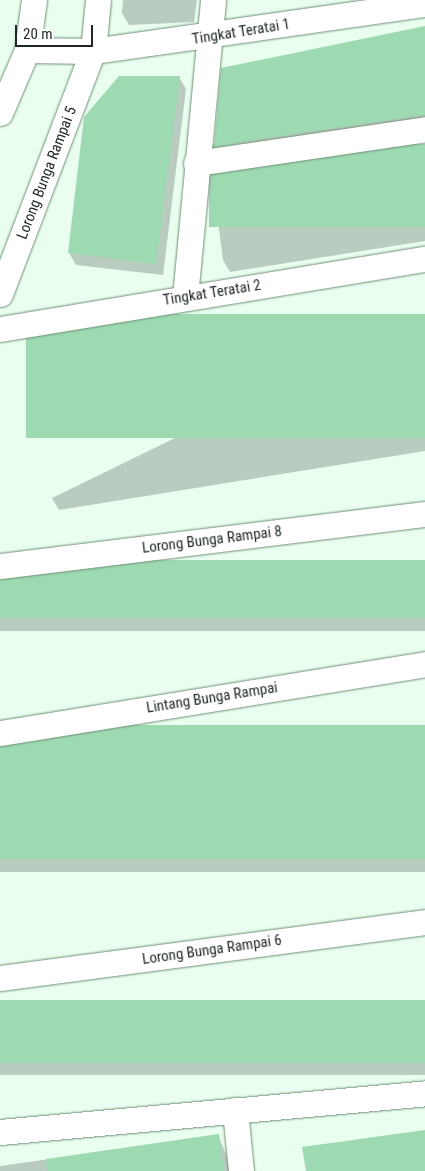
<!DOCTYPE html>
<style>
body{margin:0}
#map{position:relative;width:425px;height:1171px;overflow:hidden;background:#e9feef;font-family:"Roboto Condensed",sans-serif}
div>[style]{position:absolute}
.shadow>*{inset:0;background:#0003;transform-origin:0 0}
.building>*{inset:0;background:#9ddab1;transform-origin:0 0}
.roads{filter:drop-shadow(0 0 1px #6f8e78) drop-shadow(0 0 1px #6f8e78)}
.minor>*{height:25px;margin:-12.5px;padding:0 12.5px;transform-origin:12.5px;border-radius:12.5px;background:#fff}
span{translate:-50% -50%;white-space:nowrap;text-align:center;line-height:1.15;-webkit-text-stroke:5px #fff;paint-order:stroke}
.street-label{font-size:15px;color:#1c2820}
.scale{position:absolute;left:15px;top:25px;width:78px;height:22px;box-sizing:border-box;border:2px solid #1c2820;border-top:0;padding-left:6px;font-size:15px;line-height:18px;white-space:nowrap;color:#1c2820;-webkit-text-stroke:4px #fff;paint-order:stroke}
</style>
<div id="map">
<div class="shadow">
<div style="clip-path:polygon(123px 0,197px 0,194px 22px,129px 25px,122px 13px)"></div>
<div style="clip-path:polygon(425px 27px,425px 127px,222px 157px,215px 146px)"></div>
<div style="clip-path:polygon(179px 77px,186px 89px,163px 275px,76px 265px,69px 253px)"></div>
<div style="clip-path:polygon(425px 145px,425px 241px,230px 272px,223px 260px,212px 176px)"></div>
<div style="clip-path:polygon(425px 316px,425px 451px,59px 510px,52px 498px)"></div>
<div style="left:425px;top:561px;width:70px;height:429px;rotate:90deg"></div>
<div style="left:425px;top:726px;width:146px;height:430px;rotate:90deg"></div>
<div style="left:425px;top:1001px;width:74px;height:426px;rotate:90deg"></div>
<div style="clip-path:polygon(218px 1135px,233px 1171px,0 1171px,0 1166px)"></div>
</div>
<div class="building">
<div style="clip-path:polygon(425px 26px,425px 115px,214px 146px,221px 68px)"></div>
<div style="clip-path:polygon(119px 76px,180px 76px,156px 264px,68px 253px,84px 117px)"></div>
<div style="left:425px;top:144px;width:83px;height:216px;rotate:90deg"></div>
<div style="left:425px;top:314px;width:124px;height:399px;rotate:90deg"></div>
<div style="left:425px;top:560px;width:58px;height:429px;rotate:90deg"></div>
<div style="left:425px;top:725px;width:134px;height:430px;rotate:90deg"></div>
<div style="left:425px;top:1000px;width:63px;height:426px;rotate:90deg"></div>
<div style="clip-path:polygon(425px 1130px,425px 1171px,306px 1171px,302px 1147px)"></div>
<div style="clip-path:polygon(219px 1134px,224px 1171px,47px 1171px,46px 1159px)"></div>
</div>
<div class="roads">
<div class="minor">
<div style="left:27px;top:50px;width:66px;rotate:0.9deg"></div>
<div style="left:93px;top:51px;width:335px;rotate:-8.1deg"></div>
<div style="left:0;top:113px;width:69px;rotate:-66.8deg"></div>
<div style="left:27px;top:50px;width:50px;rotate:-82deg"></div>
<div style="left:196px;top:163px;width:232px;rotate:-8.4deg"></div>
<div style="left:0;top:294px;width:260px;rotate:-69.1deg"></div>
<div style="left:93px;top:51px;width:51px;rotate:-84.4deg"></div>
<div style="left:185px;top:297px;width:298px;rotate:-84.6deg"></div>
<div style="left:0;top:329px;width:431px;rotate:-9.4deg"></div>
<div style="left:0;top:566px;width:428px;rotate:-7deg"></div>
<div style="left:0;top:733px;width:431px;rotate:-9.2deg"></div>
<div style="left:0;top:978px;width:429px;rotate:-7.5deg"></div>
<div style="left:235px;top:1110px;width:61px;rotate:84.4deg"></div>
<div style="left:0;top:1132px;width:427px;rotate:-5.2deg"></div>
</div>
</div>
<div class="street-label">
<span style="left:241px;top:32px;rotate:-9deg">Tingkat Teratai 1</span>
<span style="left:47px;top:173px;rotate:-69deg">Lorong Bunga Rampai 5</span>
<span style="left:212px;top:293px;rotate:-9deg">Tingkat Teratai 2</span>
<span style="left:212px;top:540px;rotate:-7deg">Lorong Bunga Rampai 8</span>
<span style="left:212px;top:698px;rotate:-9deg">Lintang Bunga Rampai</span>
<span style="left:212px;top:950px;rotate:-8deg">Lorong Bunga Rampai 6</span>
</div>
<div class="scale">20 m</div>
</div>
